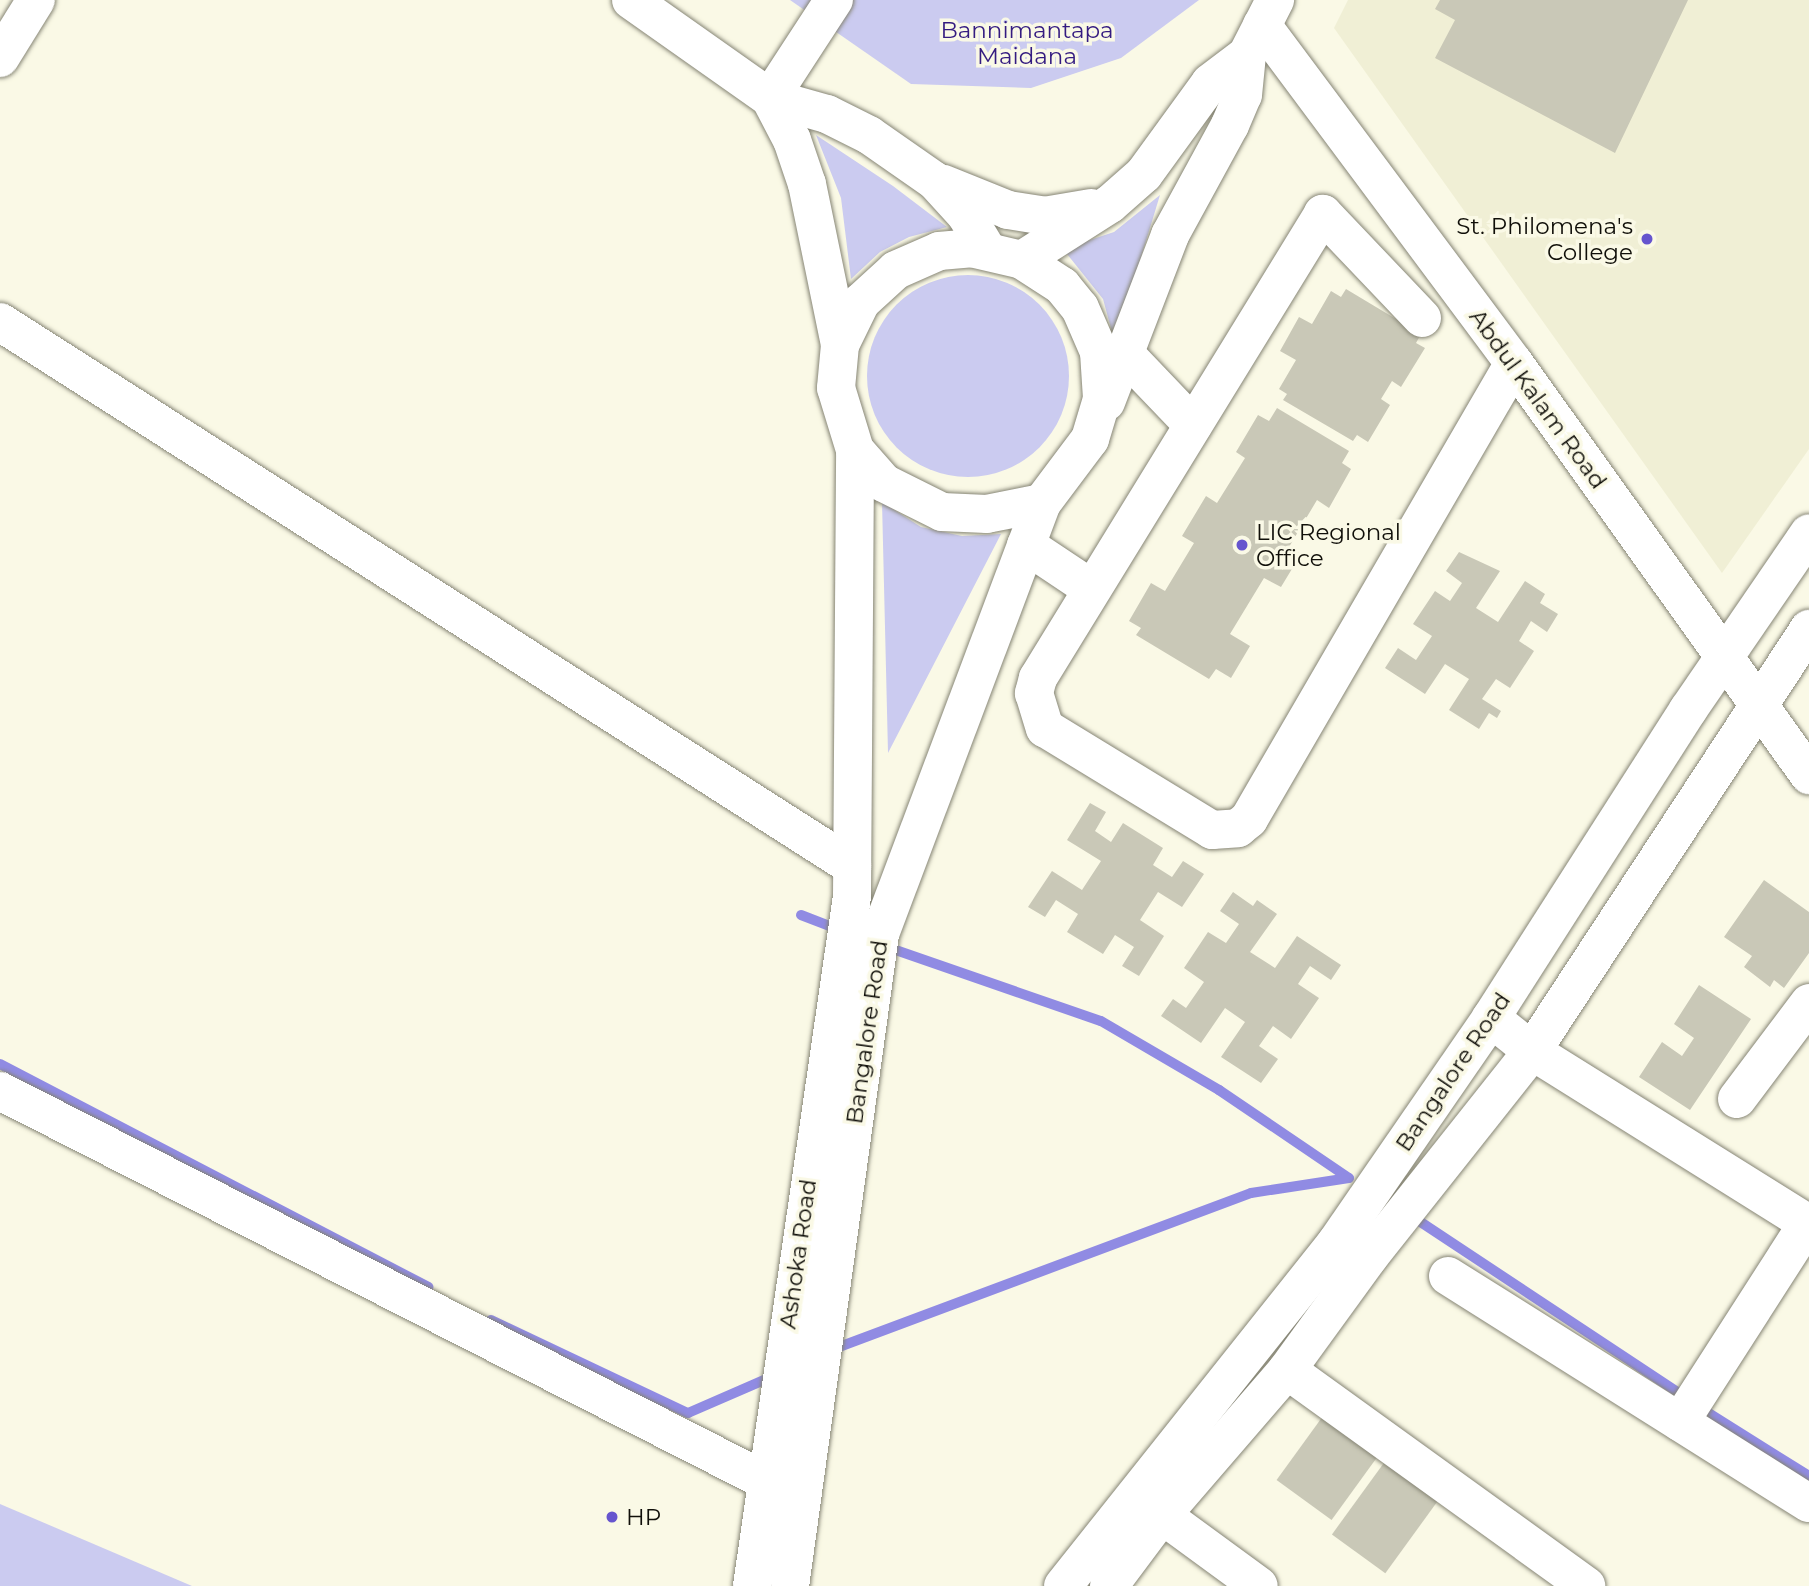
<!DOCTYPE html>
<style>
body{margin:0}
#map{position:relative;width:1809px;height:1586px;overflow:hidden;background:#faf9e6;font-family:Montserrat,sans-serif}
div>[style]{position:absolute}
.built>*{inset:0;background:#f0efd5}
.green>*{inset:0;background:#cbcbf0}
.round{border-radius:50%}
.stream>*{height:10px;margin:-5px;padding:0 5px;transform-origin:5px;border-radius:5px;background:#908be3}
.building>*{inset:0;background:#c9c8b7;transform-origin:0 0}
.roads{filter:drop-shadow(0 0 2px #868575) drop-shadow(0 0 2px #868575)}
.minor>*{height:38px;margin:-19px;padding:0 19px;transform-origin:19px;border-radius:19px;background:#fff}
.major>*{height:38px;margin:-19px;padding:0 19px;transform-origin:19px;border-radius:19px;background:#fff}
.dots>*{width:19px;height:19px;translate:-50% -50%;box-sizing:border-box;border:4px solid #faf9e6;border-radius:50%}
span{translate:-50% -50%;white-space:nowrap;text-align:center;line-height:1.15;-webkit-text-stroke:7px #faf9e6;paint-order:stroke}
.park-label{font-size:23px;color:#341b80}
.poi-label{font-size:23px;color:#100f09}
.right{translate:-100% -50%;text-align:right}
.left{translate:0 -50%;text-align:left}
.street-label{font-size:23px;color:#100f09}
</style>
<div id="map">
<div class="built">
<div style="clip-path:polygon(1348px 0,1809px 0,1809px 449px,1722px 573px,1334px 28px)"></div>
</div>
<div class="green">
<div style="clip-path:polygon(790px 0,1199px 0,1121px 58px,1031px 88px,911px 84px)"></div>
<div style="clip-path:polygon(816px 135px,893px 186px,947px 227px,909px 237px,880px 252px,851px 279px,841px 198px)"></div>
<div style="clip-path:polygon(1160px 195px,1138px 267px,1112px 332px,1103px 299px,1063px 249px,1114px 232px)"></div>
<div class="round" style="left:867px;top:275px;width:202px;height:202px"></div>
<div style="clip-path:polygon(882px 502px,921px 527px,962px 536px,1001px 534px,888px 753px)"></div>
<div style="clip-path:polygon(0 1504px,192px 1586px,0 1586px)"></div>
</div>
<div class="stream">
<div style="left:801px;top:915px;width:42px;rotate:21deg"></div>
<div style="left:887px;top:947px;width:226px;rotate:19.1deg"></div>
<div style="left:1101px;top:1021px;width:137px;rotate:30.3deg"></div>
<div style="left:1219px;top:1090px;width:157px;rotate:34.1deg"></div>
<div style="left:0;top:1064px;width:483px;rotate:27.5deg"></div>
<div style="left:1410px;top:1215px;width:331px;rotate:33.5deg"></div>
<div style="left:491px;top:1320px;width:218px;rotate:25.3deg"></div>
<div style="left:688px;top:1413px;width:93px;rotate:-23.5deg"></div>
<div style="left:831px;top:1350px;width:448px;rotate:-20.5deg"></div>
<div style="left:1251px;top:1193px;width:99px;rotate:-8.7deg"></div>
<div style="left:1699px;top:1407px;width:130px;rotate:32.1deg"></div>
</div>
<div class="building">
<div style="clip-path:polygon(1440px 0,1688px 0,1615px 153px,1435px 58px,1455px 20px,1435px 9px)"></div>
<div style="clip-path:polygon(1346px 289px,1421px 334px,1416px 343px,1425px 348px,1401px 387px,1392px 381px,1381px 399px,1390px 405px,1368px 442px,1357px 435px,1353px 441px,1283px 400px,1287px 394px,1279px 389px,1296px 360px,1280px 351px,1299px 317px,1312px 324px,1331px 291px,1341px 297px)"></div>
<div style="clip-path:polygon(1277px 408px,1349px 451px,1342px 463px,1351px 469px,1329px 508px,1317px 500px,1289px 547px,1301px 554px,1281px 587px,1264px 578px,1230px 634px,1250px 646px,1231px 678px,1216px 669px,1209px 679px,1136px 635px,1141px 628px,1129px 621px,1151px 583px,1165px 591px,1194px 543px,1182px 536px,1206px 496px,1217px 503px,1245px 458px,1236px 452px,1258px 415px,1269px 421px)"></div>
<div style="clip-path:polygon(1459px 552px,1500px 571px,1476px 608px,1498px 622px,1525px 581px,1545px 594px,1540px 603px,1558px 614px,1547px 632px,1531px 621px,1519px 641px,1534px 651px,1510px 688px,1496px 679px,1482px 699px,1501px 711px,1497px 718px,1489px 713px,1479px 729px,1449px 710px,1469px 679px,1445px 664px,1425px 694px,1385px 668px,1398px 648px,1416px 660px,1432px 636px,1413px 624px,1435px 591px,1450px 601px,1462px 583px,1446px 571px)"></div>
<div style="clip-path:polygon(1090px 803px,1106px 812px,1095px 831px,1111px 842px,1123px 823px,1163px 848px,1153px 865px,1172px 877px,1183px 861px,1204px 874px,1182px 907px,1158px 892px,1140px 920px,1164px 936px,1139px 976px,1122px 966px,1134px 947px,1115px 935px,1103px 954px,1067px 932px,1078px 914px,1056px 900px,1045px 917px,1028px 907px,1052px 871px,1082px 890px,1101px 861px,1067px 840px)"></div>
<div style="clip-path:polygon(1764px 880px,1809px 912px,1809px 953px,1784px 988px,1774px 980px,1770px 987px,1744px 967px,1752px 956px,1724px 937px)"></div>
<div style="clip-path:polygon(1233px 892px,1253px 906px,1257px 900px,1277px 914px,1250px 952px,1275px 968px,1297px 936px,1341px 965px,1331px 980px,1310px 966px,1298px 984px,1319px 998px,1291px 1039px,1273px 1026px,1259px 1046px,1278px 1059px,1261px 1083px,1221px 1057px,1245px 1022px,1225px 1008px,1201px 1043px,1161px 1016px,1173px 999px,1186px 1008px,1204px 982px,1184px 968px,1208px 932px,1226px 943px,1239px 924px,1220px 911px)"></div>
<div style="clip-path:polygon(1699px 985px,1751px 1019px,1690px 1110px,1639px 1077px,1662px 1042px,1682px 1056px,1694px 1038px,1674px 1024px)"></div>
<div style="left:1323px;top:1416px;width:68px;height:79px;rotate:36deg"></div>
<div style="left:1386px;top:1460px;width:66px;height:92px;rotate:36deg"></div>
</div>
<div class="roads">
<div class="minor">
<div style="left:1262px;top:25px;width:422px;rotate:53.3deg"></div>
<div style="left:1514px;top:363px;width:507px;rotate:54.4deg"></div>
<div style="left:0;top:58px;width:68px;rotate:-58.2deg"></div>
<div style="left:770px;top:98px;width:117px;rotate:-56.9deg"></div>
<div style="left:1422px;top:318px;width:144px;rotate:-133.6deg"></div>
<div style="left:1323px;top:214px;width:545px;rotate:121.56deg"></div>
<div style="left:1038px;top:678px;width:16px;rotate:105deg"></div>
<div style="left:1034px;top:693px;width:37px;rotate:73deg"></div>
<div style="left:1045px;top:728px;width:196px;rotate:31.4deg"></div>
<div style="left:1212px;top:830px;width:26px;rotate:-4deg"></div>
<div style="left:1238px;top:828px;width:14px;rotate:-39deg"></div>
<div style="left:1249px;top:819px;width:527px;rotate:-59.84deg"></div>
<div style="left:0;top:322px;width:1011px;rotate:32.56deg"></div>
<div style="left:1126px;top:355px;width:97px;rotate:46.3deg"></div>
<div style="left:1026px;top:545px;width:79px;rotate:33.7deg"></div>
<div style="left:1491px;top:1018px;width:53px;rotate:38.8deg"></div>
<div style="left:1532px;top:1051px;width:327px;rotate:32deg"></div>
<div style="left:0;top:1091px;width:860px;rotate:26.98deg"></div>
<div style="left:1737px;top:1099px;width:120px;rotate:-53.1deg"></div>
<div style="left:1448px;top:1276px;width:426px;rotate:32.2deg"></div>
<div style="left:1287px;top:1370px;width:369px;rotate:35.8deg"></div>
<div style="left:1680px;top:1422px;width:237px;rotate:-57.3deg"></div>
<div style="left:1136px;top:1496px;width:152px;rotate:36.2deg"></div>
</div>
<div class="major">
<div style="left:631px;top:0;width:170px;rotate:35.2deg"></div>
<div style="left:770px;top:98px;width:59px;rotate:15.7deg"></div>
<div style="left:827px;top:114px;width:47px;rotate:26.6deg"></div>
<div style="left:869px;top:135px;width:80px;rotate:34.9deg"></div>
<div style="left:935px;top:181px;width:46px;rotate:47.6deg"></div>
<div style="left:966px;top:215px;width:41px;rotate:59deg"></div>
<div style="left:770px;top:98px;width:47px;rotate:62.4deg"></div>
<div style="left:792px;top:140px;width:46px;rotate:71.2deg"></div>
<div style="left:807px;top:184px;width:164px;rotate:78.4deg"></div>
<div style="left:944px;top:184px;width:69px;rotate:22.1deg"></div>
<div style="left:1008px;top:210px;width:36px;rotate:9deg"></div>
<div style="left:1044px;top:216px;width:48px;rotate:-9.7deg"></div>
<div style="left:1022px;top:260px;width:104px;rotate:-32.5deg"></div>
<div style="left:1110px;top:204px;width:45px;rotate:-41.4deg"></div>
<div style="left:1144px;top:174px;width:112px;rotate:-54deg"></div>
<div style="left:1210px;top:83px;width:46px;rotate:-37.1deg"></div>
<div style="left:1106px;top:402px;width:179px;rotate:-69deg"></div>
<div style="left:1170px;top:235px;width:125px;rotate:-61.4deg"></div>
<div style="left:1230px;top:125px;width:33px;rotate:-67deg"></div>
<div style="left:1243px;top:95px;width:40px;rotate:-84.3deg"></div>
<div style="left:1247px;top:55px;width:62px;rotate:-63deg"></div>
<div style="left:752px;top:1586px;width:697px;rotate:-81.75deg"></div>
<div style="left:852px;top:896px;width:446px;rotate:-89.6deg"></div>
<div style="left:855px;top:450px;width:65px;rotate:-107deg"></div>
<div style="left:836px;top:388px;width:43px;rotate:-84.7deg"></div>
<div style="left:840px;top:345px;width:48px;rotate:-64deg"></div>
<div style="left:861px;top:302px;width:47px;rotate:-42.4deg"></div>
<div style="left:896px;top:270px;width:47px;rotate:-23.8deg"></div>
<div style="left:939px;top:251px;width:32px;rotate:-5deg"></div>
<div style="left:971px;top:248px;width:52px;rotate:13.2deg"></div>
<div style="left:1022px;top:260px;width:48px;rotate:33deg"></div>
<div style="left:1062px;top:286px;width:28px;rotate:51deg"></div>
<div style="left:1080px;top:308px;width:48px;rotate:66.6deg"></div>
<div style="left:1099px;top:352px;width:47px;rotate:86.3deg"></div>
<div style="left:1102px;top:399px;width:42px;rotate:106.7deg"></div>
<div style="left:1090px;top:439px;width:80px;rotate:126.9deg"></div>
<div style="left:1042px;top:503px;width:56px;rotate:168.7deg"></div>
<div style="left:987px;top:514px;width:45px;rotate:-177.5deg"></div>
<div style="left:942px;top:512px;width:65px;rotate:-153.4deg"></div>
<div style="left:884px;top:483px;width:44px;rotate:-131.3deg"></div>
<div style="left:790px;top:1586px;width:658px;rotate:-82.14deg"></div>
<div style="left:880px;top:934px;width:460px;rotate:-69.4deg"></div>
<div style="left:1063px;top:1586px;width:438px;rotate:-51.5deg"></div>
<div style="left:1336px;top:1243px;width:273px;rotate:-55.4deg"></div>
<div style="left:1491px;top:1018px;width:366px;rotate:-57.4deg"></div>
<div style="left:1688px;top:710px;width:214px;rotate:-55.6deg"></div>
<div style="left:1109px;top:1586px;width:89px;rotate:-53.3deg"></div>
<div style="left:1162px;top:1515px;width:191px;rotate:-49.2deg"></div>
<div style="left:1287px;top:1370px;width:140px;rotate:-54deg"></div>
<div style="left:1369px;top:1257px;width:263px;rotate:-51.6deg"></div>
<div style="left:1532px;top:1051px;width:505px;rotate:-56.72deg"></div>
</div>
</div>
<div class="dots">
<div style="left:1647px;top:239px;background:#6655ce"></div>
<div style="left:1242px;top:545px;background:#6655ce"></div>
<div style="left:612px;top:1517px;background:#6655ce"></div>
</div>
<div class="park-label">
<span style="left:1027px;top:43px">Bannimantapa<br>Maidana</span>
</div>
<div class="poi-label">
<span class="right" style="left:1633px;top:239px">St. Philomena's<br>College</span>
<span class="left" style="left:1256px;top:545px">LIC Regional<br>Office</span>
<span class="left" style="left:626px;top:1517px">HP</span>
</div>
<div class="street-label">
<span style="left:1538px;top:399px;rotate:54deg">Abdul Kalam Road</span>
<span style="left:867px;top:1032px;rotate:-82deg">Bangalore Road</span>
<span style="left:1453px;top:1072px;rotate:-56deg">Bangalore Road</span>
<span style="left:798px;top:1254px;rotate:-82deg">Ashoka Road</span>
</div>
</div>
